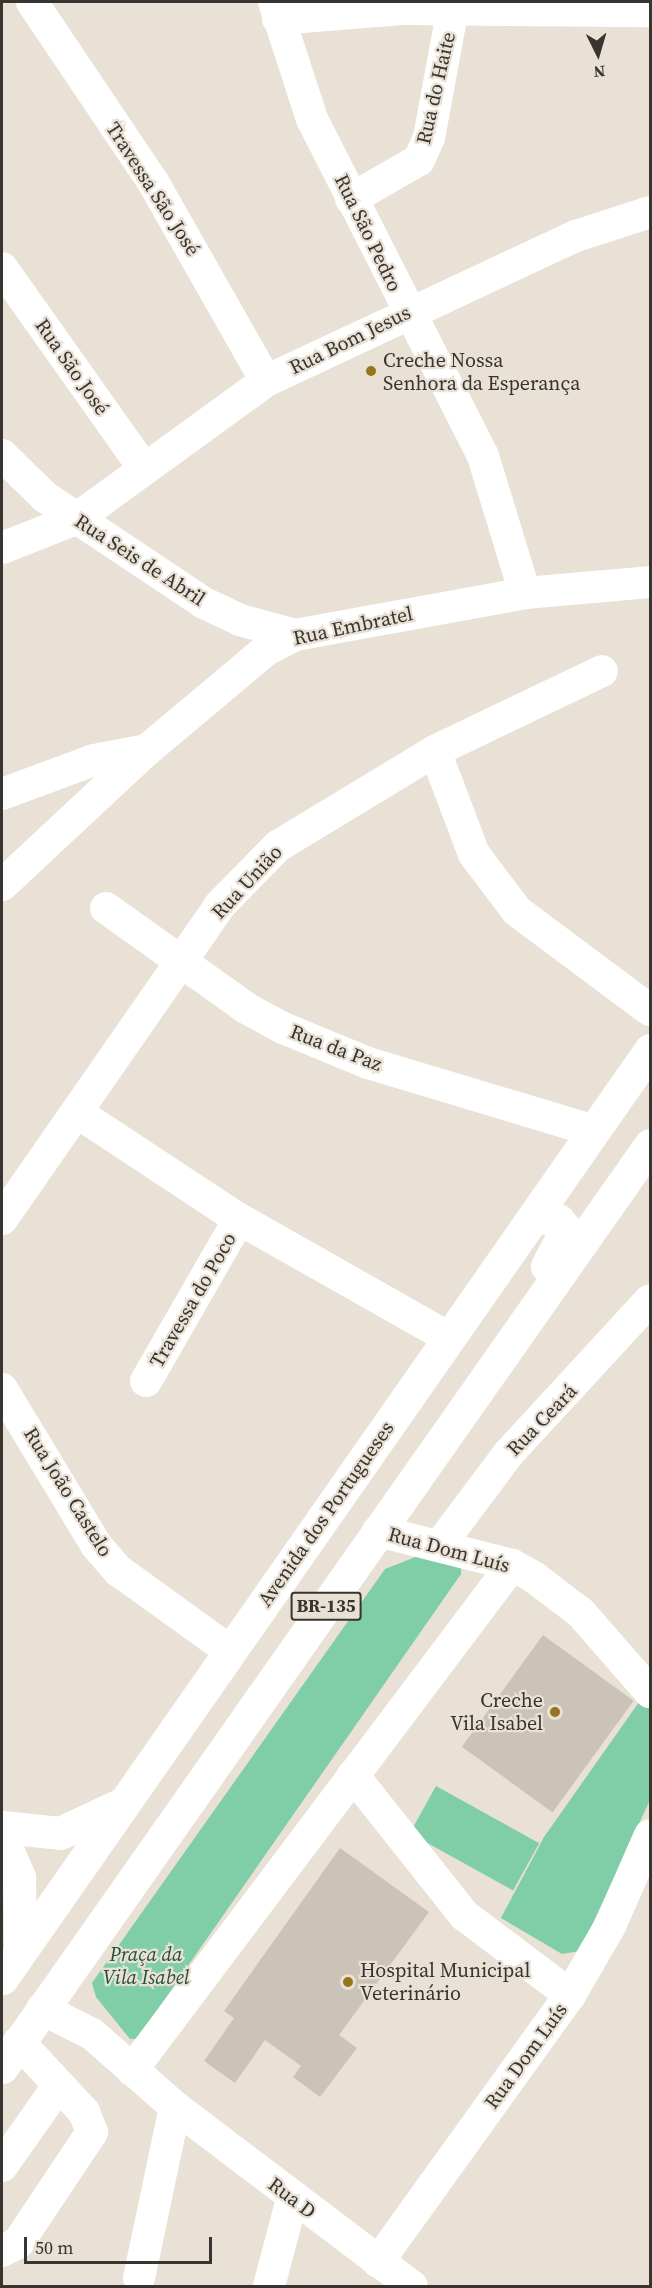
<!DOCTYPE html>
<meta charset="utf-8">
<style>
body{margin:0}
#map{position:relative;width:652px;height:2288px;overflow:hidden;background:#e9e1d5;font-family:"Source Serif 4",serif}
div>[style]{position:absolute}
.green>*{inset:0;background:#7fcea7;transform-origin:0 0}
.building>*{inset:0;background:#cbc3b8;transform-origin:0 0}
.minor>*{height:32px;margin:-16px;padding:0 16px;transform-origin:16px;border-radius:16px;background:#fff}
.major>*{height:33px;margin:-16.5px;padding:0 16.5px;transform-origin:16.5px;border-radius:16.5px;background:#fff}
.highway>*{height:33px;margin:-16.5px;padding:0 16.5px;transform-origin:16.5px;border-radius:16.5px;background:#fff}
.dots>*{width:16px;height:16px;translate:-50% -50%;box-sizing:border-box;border:3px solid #e9e1d5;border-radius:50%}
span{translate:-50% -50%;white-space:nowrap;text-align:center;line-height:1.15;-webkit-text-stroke:4.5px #e9e1d5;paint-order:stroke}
.shield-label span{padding:2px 4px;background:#e9e1d5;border:2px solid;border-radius:4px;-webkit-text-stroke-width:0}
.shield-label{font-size:18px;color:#383430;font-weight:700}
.street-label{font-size:20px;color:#383430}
.poi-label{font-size:20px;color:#383430}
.left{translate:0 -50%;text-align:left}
.right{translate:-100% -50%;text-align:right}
.park-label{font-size:20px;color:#22513b;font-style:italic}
.frame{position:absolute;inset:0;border:3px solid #383430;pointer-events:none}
.north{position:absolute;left:568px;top:24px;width:60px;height:60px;-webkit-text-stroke:4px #e9e1d5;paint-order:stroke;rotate:175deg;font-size:16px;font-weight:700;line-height:24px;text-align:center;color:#383430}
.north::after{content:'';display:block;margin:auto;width:21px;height:27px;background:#383430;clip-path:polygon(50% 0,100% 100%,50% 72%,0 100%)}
.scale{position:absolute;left:24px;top:2237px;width:188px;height:27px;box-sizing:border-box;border:3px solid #383430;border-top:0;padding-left:8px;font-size:18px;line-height:21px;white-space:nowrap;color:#383430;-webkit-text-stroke:4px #e9e1d5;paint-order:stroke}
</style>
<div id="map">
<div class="green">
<div style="clip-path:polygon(418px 1556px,461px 1568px,461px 1574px,137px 2039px,130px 2039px,96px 1997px,92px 1983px,385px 1569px)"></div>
<div style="clip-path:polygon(644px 1695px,650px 1703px,650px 1800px,580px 1951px,562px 1954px,501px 1918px,544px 1837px)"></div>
<div style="left:436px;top:1786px;width:118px;height:54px;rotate:29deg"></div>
</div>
<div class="building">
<div style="left:543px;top:1635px;width:112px;height:138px;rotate:36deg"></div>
<div style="clip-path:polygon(340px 1848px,429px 1912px,339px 2035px,357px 2048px,320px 2097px,293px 2077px,301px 2066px,265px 2040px,235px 2083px,204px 2061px,234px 2018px,224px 2011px)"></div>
</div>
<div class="minor">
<div style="left:32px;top:2px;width:217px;rotate:56.1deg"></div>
<div style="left:153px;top:182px;width:229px;rotate:60.4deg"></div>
<div style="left:274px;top:2px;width:123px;rotate:72deg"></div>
<div style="left:312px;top:119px;width:378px;rotate:63.1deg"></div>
<div style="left:483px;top:456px;width:143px;rotate:73deg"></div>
<div style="left:278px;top:19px;width:124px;rotate:-4.6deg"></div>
<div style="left:402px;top:9px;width:248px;rotate:0.5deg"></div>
<div style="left:351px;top:199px;width:78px;rotate:-29.8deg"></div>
<div style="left:419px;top:160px;width:24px;rotate:-66deg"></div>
<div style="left:429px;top:138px;width:138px;rotate:-79.6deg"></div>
<div style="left:2px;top:268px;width:242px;rotate:54.7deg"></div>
<div style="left:2px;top:455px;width:60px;rotate:44.3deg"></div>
<div style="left:45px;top:497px;width:191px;rotate:33.7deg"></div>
<div style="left:204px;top:603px;width:40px;rotate:25deg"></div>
<div style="left:240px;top:620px;width:57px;rotate:15.3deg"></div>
<div style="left:2px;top:548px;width:79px;rotate:-21.4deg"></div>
<div style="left:76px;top:519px;width:235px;rotate:-36deg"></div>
<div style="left:266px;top:381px;width:342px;rotate:-25.1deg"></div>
<div style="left:576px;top:236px;width:78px;rotate:-18deg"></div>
<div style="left:435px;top:751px;width:110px;rotate:69.3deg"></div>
<div style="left:474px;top:854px;width:71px;rotate:53deg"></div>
<div style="left:517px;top:911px;width:166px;rotate:36.7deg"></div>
<div style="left:2px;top:794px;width:98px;rotate:-20.3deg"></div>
<div style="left:94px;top:760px;width:54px;rotate:-10.7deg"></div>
<div style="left:2px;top:885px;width:198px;rotate:-43deg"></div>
<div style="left:147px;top:750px;width:155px;rotate:-40deg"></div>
<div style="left:266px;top:650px;width:33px;rotate:-27deg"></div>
<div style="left:295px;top:635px;width:234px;rotate:-10.3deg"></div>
<div style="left:525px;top:593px;width:125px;rotate:-5deg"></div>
<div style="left:106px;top:908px;width:172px;rotate:35.5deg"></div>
<div style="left:246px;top:1008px;width:42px;rotate:28.4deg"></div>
<div style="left:283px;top:1028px;width:92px;rotate:22.4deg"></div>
<div style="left:368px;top:1063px;width:236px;rotate:16.7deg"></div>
<div style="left:78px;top:1113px;width:193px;rotate:33.4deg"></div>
<div style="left:239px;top:1219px;width:241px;rotate:29.5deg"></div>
<div style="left:2px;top:1219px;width:382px;rotate:-55.2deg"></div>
<div style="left:220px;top:905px;width:83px;rotate:-45.5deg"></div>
<div style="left:278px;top:846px;width:184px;rotate:-31.2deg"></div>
<div style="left:435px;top:751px;width:185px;rotate:-25.6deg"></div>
<div style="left:146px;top:1381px;width:187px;rotate:-60.1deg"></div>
<div style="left:2px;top:1389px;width:182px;rotate:58.9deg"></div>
<div style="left:96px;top:1545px;width:35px;rotate:49deg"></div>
<div style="left:119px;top:1571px;width:137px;rotate:35.8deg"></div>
<div style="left:378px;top:1531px;width:138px;rotate:14.2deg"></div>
<div style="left:512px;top:1565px;width:26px;rotate:29deg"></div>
<div style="left:535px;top:1578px;width:58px;rotate:37.3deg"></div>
<div style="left:581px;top:1613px;width:105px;rotate:48.9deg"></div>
<div style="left:440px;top:1545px;width:114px;rotate:-53.2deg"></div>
<div style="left:508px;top:1454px;width:209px;rotate:-47.3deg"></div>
<div style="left:353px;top:1775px;width:179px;rotate:51.6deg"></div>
<div style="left:464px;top:1915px;width:133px;rotate:37deg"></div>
<div style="left:42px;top:2009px;width:56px;rotate:26.6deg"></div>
<div style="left:92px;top:2034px;width:111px;rotate:41.3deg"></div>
<div style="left:175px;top:2107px;width:297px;rotate:37.1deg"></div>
<div style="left:132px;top:2070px;width:632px;rotate:-53.04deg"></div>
<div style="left:2px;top:2166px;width:99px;rotate:-54.9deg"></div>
<div style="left:2px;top:2251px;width:18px;rotate:-27deg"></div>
<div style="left:18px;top:2243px;width:133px;rotate:-56.3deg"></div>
<div style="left:92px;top:2132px;width:22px;rotate:-112deg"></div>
<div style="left:84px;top:2112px;width:96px;rotate:-132.9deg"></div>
<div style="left:378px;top:2262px;width:329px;rotate:-54.3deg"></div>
<div style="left:570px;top:1995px;width:80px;rotate:-59.9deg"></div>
<div style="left:610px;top:1926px;width:99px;rotate:-66.3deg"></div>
<div style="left:139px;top:2278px;width:175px;rotate:-78.1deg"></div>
<div style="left:269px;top:2286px;width:90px;rotate:-75.2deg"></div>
</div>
<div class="major">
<div style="left:2px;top:1827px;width:58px;rotate:5.9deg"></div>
<div style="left:60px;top:1833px;width:71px;rotate:-25.1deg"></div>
<div style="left:2px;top:1838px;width:43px;rotate:66.4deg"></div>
<div style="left:19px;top:1877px;width:74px;rotate:89.2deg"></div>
</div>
<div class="highway">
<div style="left:535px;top:1216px;width:23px;rotate:10deg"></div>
<div style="left:558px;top:1220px;width:13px;rotate:51deg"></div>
<div style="left:566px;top:1230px;width:41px;rotate:117.8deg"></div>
<div style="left:2px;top:1978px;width:1132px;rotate:-55.07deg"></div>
<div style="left:2px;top:2067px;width:1127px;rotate:-54.9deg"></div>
</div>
<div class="dots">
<div style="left:371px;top:371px;background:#94761d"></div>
<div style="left:555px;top:1712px;background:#94761d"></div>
<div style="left:348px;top:1982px;background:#94761d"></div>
</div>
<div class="shield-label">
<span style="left:326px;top:1606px">BR-135</span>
</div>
<div class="street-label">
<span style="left:436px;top:88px;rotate:-77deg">Rua do Haite</span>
<span style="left:153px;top:189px;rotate:57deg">Travessa São José</span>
<span style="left:368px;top:233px;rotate:64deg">Rua São Pedro</span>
<span style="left:350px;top:340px;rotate:-26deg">Rua Bom Jesus</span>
<span style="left:72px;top:367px;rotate:55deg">Rua São José</span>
<span style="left:140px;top:560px;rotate:33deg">Rua Seis de Abril</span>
<span style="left:353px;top:626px;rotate:-12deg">Rua Embratel</span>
<span style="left:247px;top:882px;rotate:-47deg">Rua União</span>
<span style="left:336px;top:1048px;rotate:21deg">Rua da Paz</span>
<span style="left:193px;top:1300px;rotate:-60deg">Travessa do Poco</span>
<span style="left:542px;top:1420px;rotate:-46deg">Rua Ceará</span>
<span style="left:68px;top:1492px;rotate:58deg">Rua João Castelo</span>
<span style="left:326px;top:1514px;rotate:-55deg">Avenida dos Portugueses</span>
<span style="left:449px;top:1550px;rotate:15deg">Rua Dom Luís</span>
<span style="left:526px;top:2056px;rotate:-54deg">Rua Dom Luís</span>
<span style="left:292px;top:2198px;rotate:37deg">Rua D</span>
</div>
<div class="poi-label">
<span class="left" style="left:383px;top:372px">Creche Nossa<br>Senhora da Esperança</span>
<span class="right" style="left:543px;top:1712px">Creche<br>Vila Isabel</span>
<span class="left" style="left:360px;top:1982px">Hospital Municipal<br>Veterinário</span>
</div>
<div class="park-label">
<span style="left:146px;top:1966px">Praça da<br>Vila Isabel</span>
</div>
<div class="frame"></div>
<div class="north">N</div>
<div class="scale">50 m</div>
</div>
